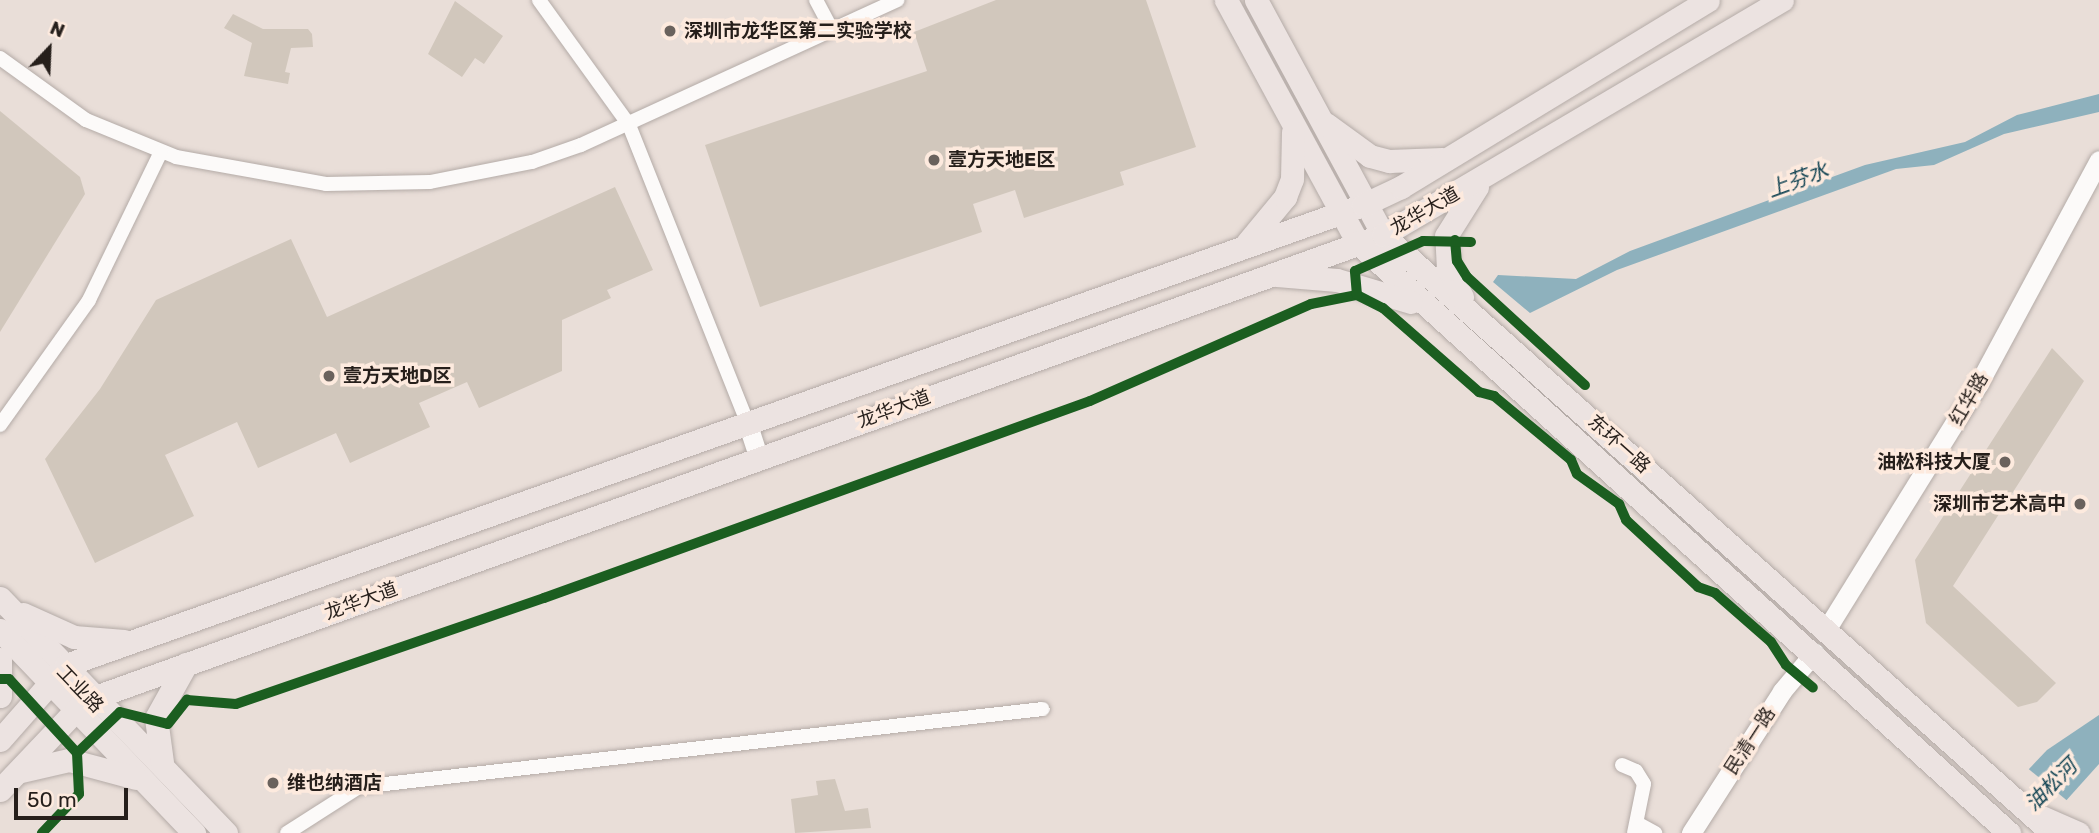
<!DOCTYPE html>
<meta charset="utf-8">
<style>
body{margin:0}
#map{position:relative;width:2099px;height:833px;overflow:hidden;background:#e9ded8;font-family:Rubik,"Noto Sans SC",sans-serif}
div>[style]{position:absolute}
.water>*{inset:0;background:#8eb1bd}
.pier>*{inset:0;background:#e9ded8}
.building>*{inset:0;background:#d1c7bc}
.roads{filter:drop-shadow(0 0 2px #b4aba7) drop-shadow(0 0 2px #b4aba7)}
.street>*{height:14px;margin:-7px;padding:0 7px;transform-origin:7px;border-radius:7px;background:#fcfaf9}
.secondary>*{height:19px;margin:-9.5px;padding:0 9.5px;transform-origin:9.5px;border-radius:9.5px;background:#fcfaf9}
.primary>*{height:23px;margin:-11.5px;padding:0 11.5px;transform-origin:11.5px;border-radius:11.5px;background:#ece3e1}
.cycleway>*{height:10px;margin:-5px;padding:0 5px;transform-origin:5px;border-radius:5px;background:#1b5e20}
.dots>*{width:19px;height:19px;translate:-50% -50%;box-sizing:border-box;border:4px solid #fdeade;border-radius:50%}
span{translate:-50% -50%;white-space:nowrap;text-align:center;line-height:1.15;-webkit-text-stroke:7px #fdeade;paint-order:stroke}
.poi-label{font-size:19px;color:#261f1b;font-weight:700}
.left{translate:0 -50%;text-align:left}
.right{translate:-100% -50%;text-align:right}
.street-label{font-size:19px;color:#261f1b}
.water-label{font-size:21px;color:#154655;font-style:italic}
.north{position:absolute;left:14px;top:14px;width:70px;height:70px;-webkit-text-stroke:5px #fdeade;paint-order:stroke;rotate:23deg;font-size:19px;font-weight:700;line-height:28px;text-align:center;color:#261f1b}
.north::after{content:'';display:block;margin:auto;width:24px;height:32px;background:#261f1b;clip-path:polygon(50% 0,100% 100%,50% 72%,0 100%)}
.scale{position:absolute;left:14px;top:788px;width:114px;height:32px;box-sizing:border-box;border:4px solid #261f1b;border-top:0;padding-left:9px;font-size:21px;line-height:24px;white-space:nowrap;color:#261f1b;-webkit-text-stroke:5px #fdeade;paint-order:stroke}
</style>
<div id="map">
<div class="water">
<div style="clip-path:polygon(2099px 94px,2099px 112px,2004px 134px,1934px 165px,1896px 169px,1617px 270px,1530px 313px,1493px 282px,1498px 275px,1576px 279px,1630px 251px,1865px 165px,1965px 142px,2017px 115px)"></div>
<div style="clip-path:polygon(2099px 715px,2099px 764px,2037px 833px,1968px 833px,2047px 750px)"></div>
</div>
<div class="pier">
<div style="clip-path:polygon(2025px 766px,2070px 803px,2042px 833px,1964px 833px)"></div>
</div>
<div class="building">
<div style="clip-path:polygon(996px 0,1146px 0,1196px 147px,1120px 172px,1124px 185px,1024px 218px,1015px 190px,973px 204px,982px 232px,760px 307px,705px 145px,927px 71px,914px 32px)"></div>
<div style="clip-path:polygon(455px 1px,503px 36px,484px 64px,475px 58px,462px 77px,428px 54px)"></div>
<div style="clip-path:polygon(233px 14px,263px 29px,308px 29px,312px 34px,313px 47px,291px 48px,285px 72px,290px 73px,288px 84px,244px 76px,252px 43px,224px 28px)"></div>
<div style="clip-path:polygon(0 111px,80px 177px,85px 194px,0 332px)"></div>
<div style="clip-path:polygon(615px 187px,653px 270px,607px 290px,611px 298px,562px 320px,562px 371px,479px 408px,467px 382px,419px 403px,430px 427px,350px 463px,336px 433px,258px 468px,237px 422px,165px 455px,194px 516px,95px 563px,45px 459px,100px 389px,156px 300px,291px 239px,327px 317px)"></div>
<div style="clip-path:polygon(2052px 348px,2084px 381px,1953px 586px,2056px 683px,2037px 702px,2018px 707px,1926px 623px,1915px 560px)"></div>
<div style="clip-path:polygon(835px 779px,845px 811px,868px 808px,871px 828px,795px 833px,791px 799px,818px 795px,816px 781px)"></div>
</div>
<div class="roads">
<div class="street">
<div style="left:539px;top:0;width:154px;rotate:54.2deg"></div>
<div style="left:629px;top:125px;width:320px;rotate:68.3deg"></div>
<div style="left:816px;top:0;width:34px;rotate:62deg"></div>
<div style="left:0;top:58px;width:106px;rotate:35.8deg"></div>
<div style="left:86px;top:120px;width:97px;rotate:22.3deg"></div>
<div style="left:176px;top:157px;width:152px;rotate:10.2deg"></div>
<div style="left:326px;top:184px;width:104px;rotate:-1.1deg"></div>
<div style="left:430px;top:182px;width:104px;rotate:-11.1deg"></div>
<div style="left:532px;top:162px;width:52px;rotate:-19.1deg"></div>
<div style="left:581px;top:145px;width:348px;rotate:-24.6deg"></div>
<div style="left:0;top:425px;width:153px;rotate:-54.5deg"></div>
<div style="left:89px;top:300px;width:165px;rotate:-64.1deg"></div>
<div style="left:1622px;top:765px;width:15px;rotate:23deg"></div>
<div style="left:1636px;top:771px;width:15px;rotate:58deg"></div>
<div style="left:1644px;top:784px;width:50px;rotate:101.5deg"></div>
<div style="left:1637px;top:823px;width:21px;rotate:29deg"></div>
<div style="left:287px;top:833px;width:85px;rotate:-32.6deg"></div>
<div style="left:359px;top:787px;width:688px;rotate:-6.51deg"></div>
</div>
<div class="secondary">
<div style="left:747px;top:422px;width:38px;rotate:72deg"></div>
<div style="left:1826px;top:630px;width:291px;rotate:-58.2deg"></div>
<div style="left:1979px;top:383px;width:253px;rotate:-61.7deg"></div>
<div style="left:1691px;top:833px;width:169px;rotate:-57.3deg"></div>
<div style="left:1782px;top:691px;width:50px;rotate:-49.9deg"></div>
</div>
<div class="primary">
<div style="left:1226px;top:0;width:277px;rotate:61.5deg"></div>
<div style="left:1358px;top:243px;width:879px;rotate:42.19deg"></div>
<div style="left:1256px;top:0;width:267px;rotate:61.6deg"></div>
<div style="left:1383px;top:235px;width:897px;rotate:41.79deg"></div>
<div style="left:1326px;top:124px;width:54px;rotate:36deg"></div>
<div style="left:1370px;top:156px;width:20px;rotate:15deg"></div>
<div style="left:1389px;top:161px;width:53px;rotate:-2.2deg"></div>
<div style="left:1247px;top:243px;width:60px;rotate:-50.4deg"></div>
<div style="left:1285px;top:197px;width:19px;rotate:-69deg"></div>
<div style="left:1292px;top:179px;width:47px;rotate:-88.8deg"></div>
<div style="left:1277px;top:275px;width:60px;rotate:4.8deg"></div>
<div style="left:1337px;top:280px;width:77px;rotate:16.6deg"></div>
<div style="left:1462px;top:297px;width:31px;rotate:-117deg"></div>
<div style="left:1448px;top:269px;width:33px;rotate:-93deg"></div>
<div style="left:1446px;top:236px;width:58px;rotate:-57.7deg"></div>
<div style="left:0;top:598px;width:326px;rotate:46.1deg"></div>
<div style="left:23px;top:614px;width:56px;rotate:24.3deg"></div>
<div style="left:74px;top:637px;width:50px;rotate:4.6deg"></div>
<div style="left:0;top:630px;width:281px;rotate:46.3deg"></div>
<div style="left:0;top:659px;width:37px;rotate:90deg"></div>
<div style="left:0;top:740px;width:100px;rotate:-48.7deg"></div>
<div style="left:66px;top:665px;width:1376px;rotate:-19.53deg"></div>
<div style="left:1363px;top:205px;width:42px;rotate:-25.3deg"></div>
<div style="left:1401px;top:187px;width:359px;rotate:-31.3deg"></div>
<div style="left:162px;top:762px;width:44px;rotate:-97.8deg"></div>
<div style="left:156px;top:718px;width:62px;rotate:-60.9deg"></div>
<div style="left:21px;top:771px;width:49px;rotate:-12.9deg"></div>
<div style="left:69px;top:760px;width:69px;rotate:15deg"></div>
<div style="left:0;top:790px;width:110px;rotate:-46.5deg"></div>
<div style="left:76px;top:710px;width:26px;rotate:-32deg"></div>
<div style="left:98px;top:696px;width:1365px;rotate:-19.74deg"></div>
<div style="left:1383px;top:235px;width:463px;rotate:-30.5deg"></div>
<div style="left:2039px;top:816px;width:43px;rotate:23.6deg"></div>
</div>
</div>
<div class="cycleway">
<div style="left:1455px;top:240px;width:21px;rotate:85deg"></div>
<div style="left:1457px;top:261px;width:19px;rotate:58deg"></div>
<div style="left:1467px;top:277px;width:160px;rotate:42.5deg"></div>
<div style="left:1357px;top:295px;width:29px;rotate:27deg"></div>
<div style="left:1383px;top:308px;width:128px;rotate:41.2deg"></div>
<div style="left:1479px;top:392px;width:16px;rotate:15deg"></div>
<div style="left:1494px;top:396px;width:100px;rotate:39.7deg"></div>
<div style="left:1571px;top:460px;width:15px;rotate:67deg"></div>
<div style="left:1577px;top:474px;width:52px;rotate:35.5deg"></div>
<div style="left:1619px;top:504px;width:17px;rotate:66deg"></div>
<div style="left:1626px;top:520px;width:98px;rotate:42.9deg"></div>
<div style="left:1698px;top:587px;width:18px;rotate:19deg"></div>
<div style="left:1715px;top:593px;width:74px;rotate:41.2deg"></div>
<div style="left:1771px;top:642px;width:27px;rotate:57deg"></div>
<div style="left:1786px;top:665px;width:35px;rotate:40deg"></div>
<div style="left:0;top:679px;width:9px"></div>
<div style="left:9px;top:679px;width:100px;rotate:47.4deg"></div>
<div style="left:77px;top:753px;width:41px;rotate:87.2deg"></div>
<div style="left:79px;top:794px;width:54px;rotate:133.5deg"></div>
<div style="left:77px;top:753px;width:59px;rotate:-43.6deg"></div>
<div style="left:120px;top:712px;width:49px;rotate:14deg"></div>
<div style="left:168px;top:724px;width:31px;rotate:-52deg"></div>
<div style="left:187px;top:700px;width:49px;rotate:4.7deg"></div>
<div style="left:236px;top:704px;width:326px;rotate:-19deg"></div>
<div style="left:544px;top:598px;width:580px;rotate:-19.84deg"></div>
<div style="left:1090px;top:401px;width:241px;rotate:-23.7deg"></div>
<div style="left:1311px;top:304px;width:47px;rotate:-11.1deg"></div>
<div style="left:1357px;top:295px;width:24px;rotate:-95deg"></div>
<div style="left:1355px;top:271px;width:74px;rotate:-23.8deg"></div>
<div style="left:1423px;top:241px;width:48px;rotate:1.2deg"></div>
</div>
<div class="dots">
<div style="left:670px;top:31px;background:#6a625d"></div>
<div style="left:934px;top:160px;background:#6a625d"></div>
<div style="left:329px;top:376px;background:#6a625d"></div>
<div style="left:2005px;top:462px;background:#6a625d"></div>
<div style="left:2080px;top:504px;background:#6a625d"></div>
<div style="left:273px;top:783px;background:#6a625d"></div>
</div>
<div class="poi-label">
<span class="left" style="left:684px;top:31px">深圳市龙华区第二实验学校</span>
<span class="left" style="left:948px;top:160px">壹方天地E区</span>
<span class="left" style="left:343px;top:376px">壹方天地D区</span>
<span class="right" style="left:1991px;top:462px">油松科技大厦</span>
<span class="right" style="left:2066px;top:504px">深圳市艺术高中</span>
<span class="left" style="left:287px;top:783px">维也纳酒店</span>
</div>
<div class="street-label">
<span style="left:1425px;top:211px;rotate:-30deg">龙华大道</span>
<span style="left:1969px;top:399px;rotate:-60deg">红华路</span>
<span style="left:894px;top:409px;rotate:-20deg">龙华大道</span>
<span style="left:1619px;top:444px;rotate:42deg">东环一路</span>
<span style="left:361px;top:601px;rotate:-20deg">龙华大道</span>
<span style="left:80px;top:689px;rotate:46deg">工业路</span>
<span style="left:1750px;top:741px;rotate:-57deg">民清一路</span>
</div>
<div class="water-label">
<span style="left:1798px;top:180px;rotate:-20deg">上芬水</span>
<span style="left:2051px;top:785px;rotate:-45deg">油松河</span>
</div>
<div class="north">N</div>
<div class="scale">50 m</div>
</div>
